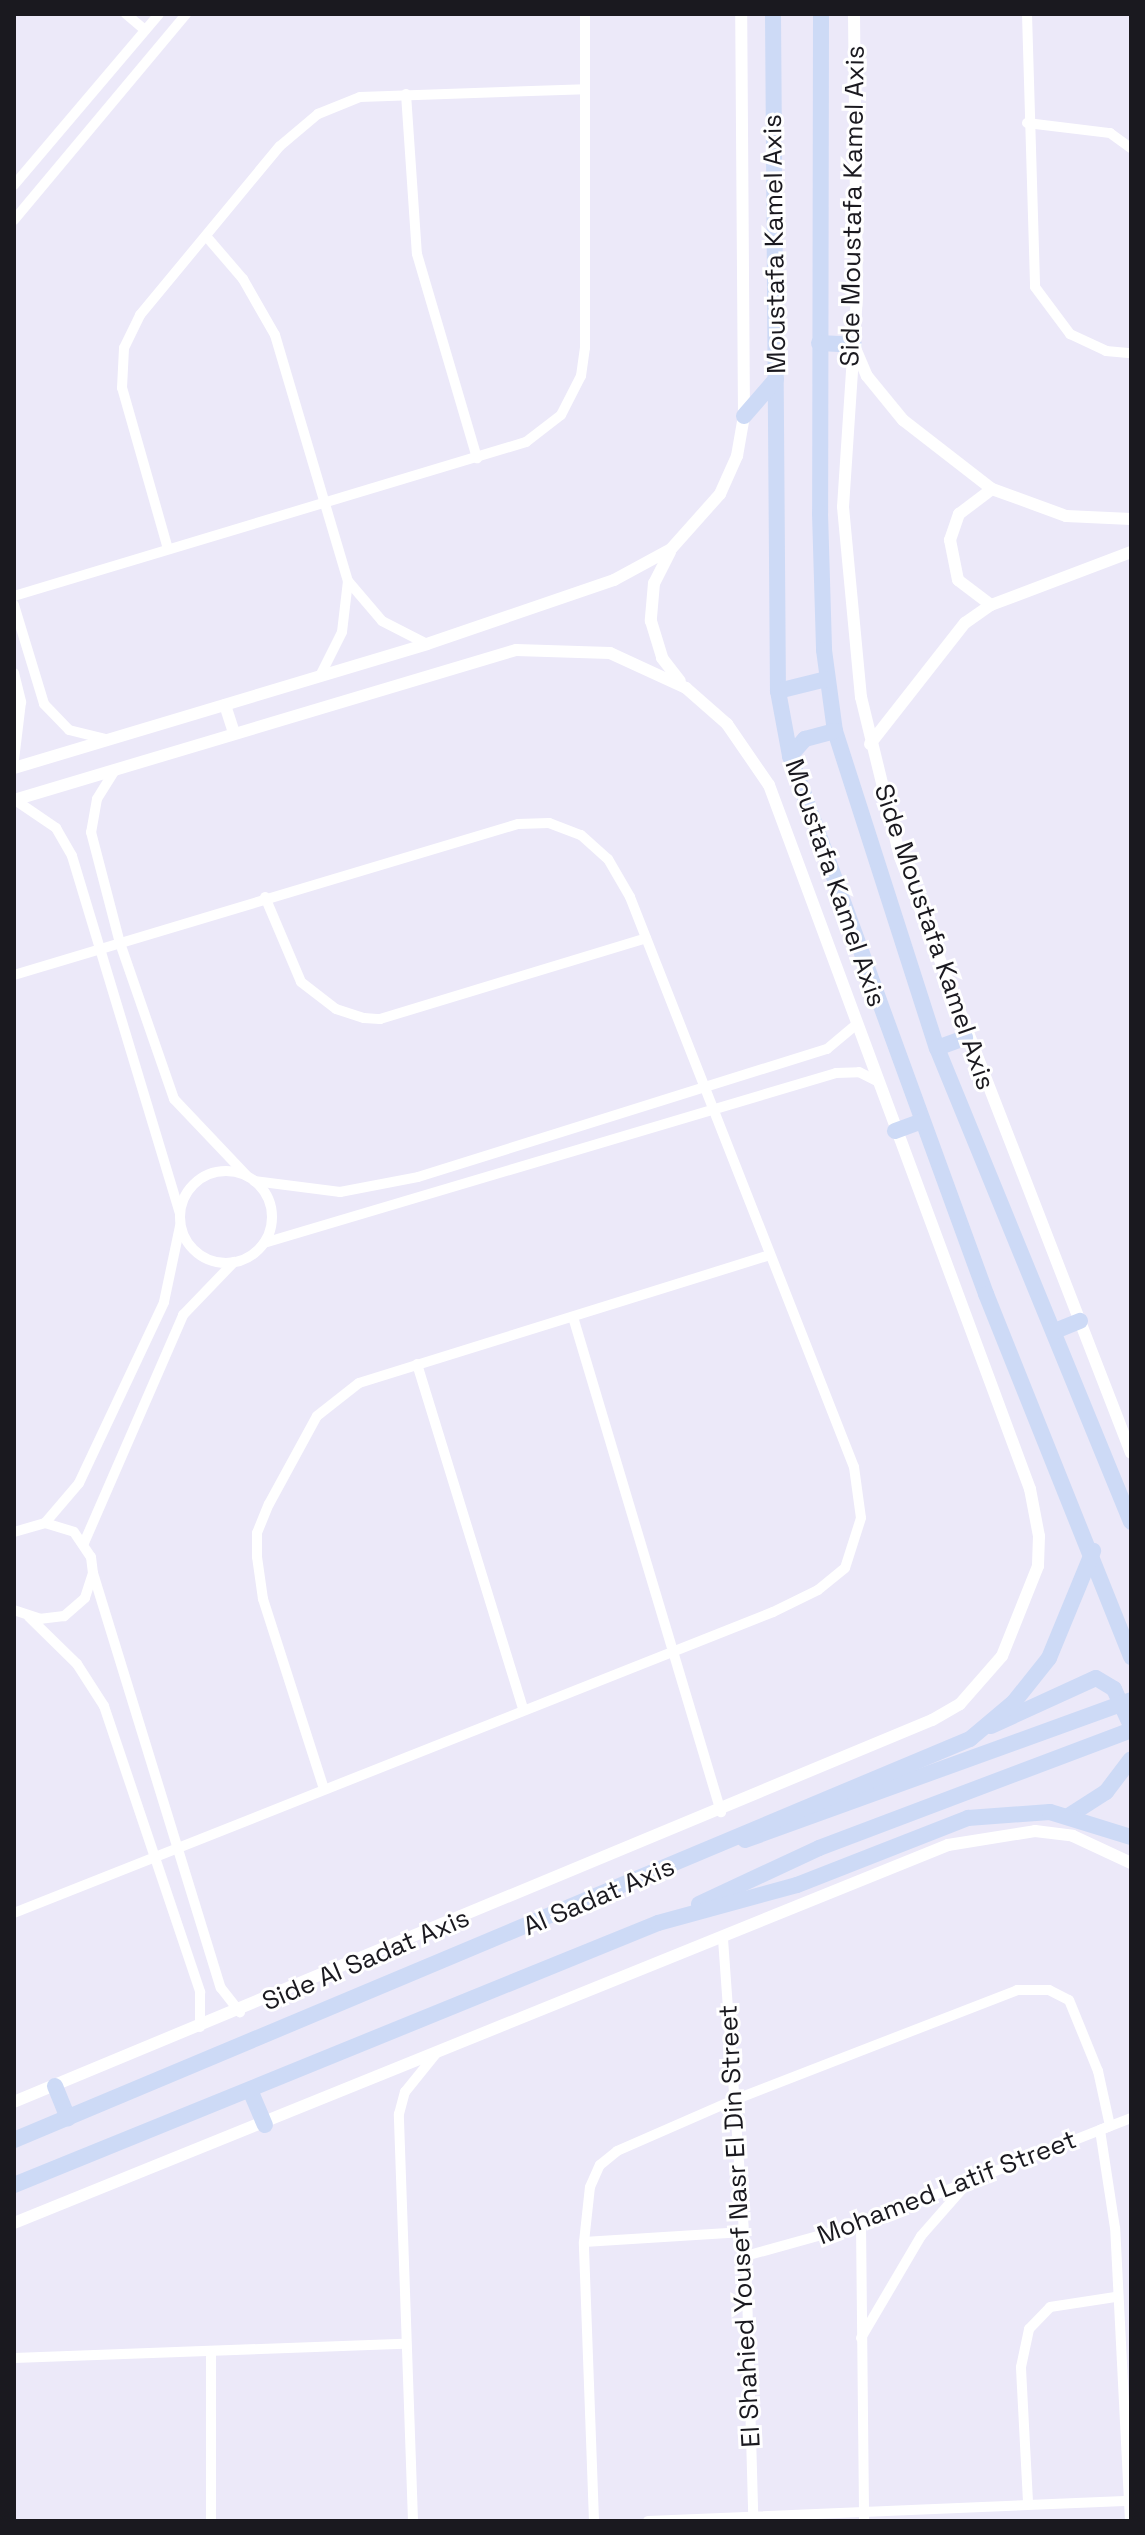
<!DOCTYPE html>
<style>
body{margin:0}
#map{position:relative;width:1145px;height:2535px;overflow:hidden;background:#ece9f9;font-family:"Space Grotesk",sans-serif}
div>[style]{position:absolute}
.minor>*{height:10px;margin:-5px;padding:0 5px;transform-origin:5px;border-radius:5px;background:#fff}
.minor>.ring{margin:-5px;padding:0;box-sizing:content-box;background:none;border:10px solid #fff;border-radius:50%}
.tertiary>*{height:12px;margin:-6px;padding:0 6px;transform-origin:6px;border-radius:6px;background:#fff}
.primary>*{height:16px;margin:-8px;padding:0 8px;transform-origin:8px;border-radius:8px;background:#cddaf6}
span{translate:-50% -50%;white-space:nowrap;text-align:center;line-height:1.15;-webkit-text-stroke:6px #fff;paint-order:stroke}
.street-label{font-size:26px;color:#1a191f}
.frame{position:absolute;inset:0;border:16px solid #1a191f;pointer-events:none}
</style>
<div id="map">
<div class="minor">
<div style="left:126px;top:14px;width:25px;rotate:40deg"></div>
<div style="left:1027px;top:14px;width:273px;rotate:88.3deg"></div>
<div style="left:1035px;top:287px;width:59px;rotate:53.3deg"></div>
<div style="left:1070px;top:334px;width:40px;rotate:25deg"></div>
<div style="left:1106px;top:351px;width:25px;rotate:5deg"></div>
<div style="left:406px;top:94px;width:160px;rotate:86.1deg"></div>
<div style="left:417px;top:254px;width:213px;rotate:73.6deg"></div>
<div style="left:1027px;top:123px;width:84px;rotate:6.9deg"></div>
<div style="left:1110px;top:133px;width:26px;rotate:36deg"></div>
<div style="left:14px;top:185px;width:224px;rotate:-49.7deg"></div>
<div style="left:14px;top:220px;width:268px;rotate:-50.1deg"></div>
<div style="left:206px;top:236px;width:57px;rotate:49.3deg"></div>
<div style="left:243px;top:279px;width:64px;rotate:60.3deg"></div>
<div style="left:275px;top:335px;width:257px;rotate:73.5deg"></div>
<div style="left:348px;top:581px;width:52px;rotate:49.6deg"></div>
<div style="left:382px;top:621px;width:51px;rotate:27.1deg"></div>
<div style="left:168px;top:549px;width:167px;rotate:-105.9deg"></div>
<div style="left:122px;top:388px;width:40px;rotate:-87.1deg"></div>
<div style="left:124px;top:348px;width:37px;rotate:-64deg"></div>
<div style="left:140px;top:315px;width:219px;rotate:-50.4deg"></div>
<div style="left:280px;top:146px;width:50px;rotate:-40.1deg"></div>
<div style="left:318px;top:114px;width:45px;rotate:-22deg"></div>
<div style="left:360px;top:97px;width:225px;rotate:-2deg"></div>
<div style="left:14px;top:596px;width:535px;rotate:-16.74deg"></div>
<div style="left:526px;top:442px;width:44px;rotate:-37.6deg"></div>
<div style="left:561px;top:415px;width:44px;rotate:-62.9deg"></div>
<div style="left:581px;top:376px;width:28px;rotate:-82deg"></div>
<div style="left:585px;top:348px;width:334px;rotate:-90deg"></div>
<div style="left:14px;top:605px;width:103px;rotate:73.1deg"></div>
<div style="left:44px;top:704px;width:36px;rotate:46deg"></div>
<div style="left:69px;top:730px;width:36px;rotate:14deg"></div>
<div style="left:14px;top:673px;width:30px;rotate:76deg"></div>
<div style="left:21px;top:702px;width:58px;rotate:96.9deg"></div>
<div style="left:320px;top:676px;width:49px;rotate:-63.4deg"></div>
<div style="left:342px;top:632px;width:51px;rotate:-83.3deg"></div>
<div style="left:115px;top:770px;width:34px;rotate:122deg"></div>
<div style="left:97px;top:799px;width:34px;rotate:100deg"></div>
<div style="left:91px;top:832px;width:115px;rotate:75.4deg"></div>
<div style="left:120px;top:943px;width:165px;rotate:70.9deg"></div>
<div style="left:174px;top:1099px;width:105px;rotate:46.5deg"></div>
<div style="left:15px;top:800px;width:50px;rotate:34.3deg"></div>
<div style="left:56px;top:828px;width:32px;rotate:60deg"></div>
<div style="left:72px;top:856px;width:373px;rotate:73.2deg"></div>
<div style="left:265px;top:897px;width:92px;rotate:67deg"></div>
<div style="left:301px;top:982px;width:44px;rotate:37.6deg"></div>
<div style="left:336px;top:1009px;width:29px;rotate:18deg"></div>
<div style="left:364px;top:1018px;width:16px;rotate:4deg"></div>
<div style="left:380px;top:1019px;width:278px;rotate:-16.9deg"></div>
<div style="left:14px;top:975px;width:526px;rotate:-16.68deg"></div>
<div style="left:518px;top:824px;width:31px;rotate:-2deg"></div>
<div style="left:549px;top:823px;width:34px;rotate:21deg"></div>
<div style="left:581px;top:835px;width:36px;rotate:42deg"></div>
<div style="left:608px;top:859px;width:44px;rotate:59.9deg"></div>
<div style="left:630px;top:897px;width:612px;rotate:68.55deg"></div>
<div style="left:854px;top:1467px;width:51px;rotate:82.2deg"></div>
<div style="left:861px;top:1518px;width:52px;rotate:107.7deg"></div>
<div style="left:845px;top:1568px;width:35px;rotate:141deg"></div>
<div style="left:818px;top:1590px;width:50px;rotate:153.9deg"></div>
<div style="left:773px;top:1612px;width:817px;rotate:158.37deg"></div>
<div class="ring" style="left:180px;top:1171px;width:82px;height:82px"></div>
<div style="left:254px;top:1181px;width:87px;rotate:7.3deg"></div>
<div style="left:340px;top:1192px;width:79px;rotate:-10.9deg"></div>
<div style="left:418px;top:1177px;width:429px;rotate:-17.4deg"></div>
<div style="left:827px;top:1049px;width:38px;rotate:-40deg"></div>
<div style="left:264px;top:1243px;width:597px;rotate:-16.55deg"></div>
<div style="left:836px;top:1073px;width:23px;rotate:-2deg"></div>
<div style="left:859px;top:1072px;width:20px;rotate:27deg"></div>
<div style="left:573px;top:1317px;width:517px;rotate:73.35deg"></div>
<div style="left:417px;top:1364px;width:360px;rotate:72.9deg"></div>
<div style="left:45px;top:1523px;width:52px;rotate:-49.6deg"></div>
<div style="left:79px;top:1483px;width:200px;rotate:-64.8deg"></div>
<div style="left:164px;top:1302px;width:78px;rotate:-78.1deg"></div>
<div style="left:14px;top:1532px;width:32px;rotate:-16deg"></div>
<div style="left:45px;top:1523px;width:30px;rotate:17deg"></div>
<div style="left:74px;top:1532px;width:30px;rotate:56deg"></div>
<div style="left:91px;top:1557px;width:16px;rotate:83deg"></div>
<div style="left:93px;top:1573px;width:26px;rotate:108deg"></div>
<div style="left:85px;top:1598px;width:28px;rotate:139deg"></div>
<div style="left:64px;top:1616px;width:23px;rotate:173deg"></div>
<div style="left:41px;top:1619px;width:28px;rotate:-162deg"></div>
<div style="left:84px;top:1543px;width:249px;rotate:-66.5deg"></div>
<div style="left:183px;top:1315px;width:74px;rotate:-46.1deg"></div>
<div style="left:93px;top:1573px;width:434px;rotate:72.9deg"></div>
<div style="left:221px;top:1988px;width:31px;rotate:52deg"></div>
<div style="left:29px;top:1617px;width:67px;rotate:44.4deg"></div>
<div style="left:77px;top:1664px;width:50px;rotate:57.3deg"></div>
<div style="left:104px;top:1706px;width:302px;rotate:71.4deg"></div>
<div style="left:200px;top:1992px;width:35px;rotate:90deg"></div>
<div style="left:324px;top:1789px;width:200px;rotate:-107.8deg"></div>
<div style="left:263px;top:1599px;width:42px;rotate:-98.1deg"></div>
<div style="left:257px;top:1557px;width:24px;rotate:-90deg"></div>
<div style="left:257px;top:1533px;width:31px;rotate:-68deg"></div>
<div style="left:269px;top:1504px;width:100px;rotate:-61.4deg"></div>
<div style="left:317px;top:1416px;width:53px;rotate:-38.2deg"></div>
<div style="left:359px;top:1383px;width:430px;rotate:-17.3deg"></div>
<div style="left:723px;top:1939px;width:318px;rotate:85.9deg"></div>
<div style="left:746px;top:2256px;width:257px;rotate:88.4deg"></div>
<div style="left:861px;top:2224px;width:297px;rotate:89.4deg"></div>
<div style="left:584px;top:2242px;width:160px;rotate:-3.6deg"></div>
<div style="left:861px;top:2338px;width:118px;rotate:-59.5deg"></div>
<div style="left:921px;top:2236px;width:65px;rotate:-48.7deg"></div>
<div style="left:14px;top:2358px;width:390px;rotate:-2.1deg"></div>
<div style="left:1028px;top:2502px;width:135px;rotate:-93deg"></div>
<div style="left:1021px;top:2367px;width:39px;rotate:-78deg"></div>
<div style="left:1029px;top:2329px;width:30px;rotate:-46deg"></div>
<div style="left:1050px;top:2307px;width:66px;rotate:-8.7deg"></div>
<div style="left:211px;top:2521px;width:168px;rotate:-90deg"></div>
<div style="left:413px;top:2521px;width:407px;rotate:-92deg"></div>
<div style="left:399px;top:2114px;width:23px;rotate:-75deg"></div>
<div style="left:405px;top:2092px;width:48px;rotate:-51deg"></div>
<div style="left:594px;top:2521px;width:279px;rotate:-92.1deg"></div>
<div style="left:584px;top:2242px;width:55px;rotate:-83.8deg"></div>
<div style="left:590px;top:2187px;width:24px;rotate:-66deg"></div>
<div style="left:600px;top:2165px;width:22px;rotate:-39deg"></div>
<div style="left:617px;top:2151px;width:128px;rotate:-23.6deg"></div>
<div style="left:734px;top:2100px;width:304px;rotate:-21.2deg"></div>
<div style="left:1017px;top:1990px;width:32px"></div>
<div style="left:1049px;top:1990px;width:22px;rotate:27deg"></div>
<div style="left:1069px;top:2000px;width:77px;rotate:67.8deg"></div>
<div style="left:1098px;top:2071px;width:56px;rotate:77.7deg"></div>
<div style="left:1110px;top:2126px;width:268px;rotate:158.5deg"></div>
<div style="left:861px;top:2224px;width:119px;rotate:164.5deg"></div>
<div style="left:648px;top:2521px;width:483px;rotate:-2.4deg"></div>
<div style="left:1130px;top:2521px;width:293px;rotate:-92.9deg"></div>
<div style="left:1115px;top:2228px;width:99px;rotate:-98.7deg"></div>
<div style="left:1100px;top:2130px;width:33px;rotate:-21deg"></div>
</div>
<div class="tertiary">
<div style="left:854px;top:14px;width:282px;rotate:89.4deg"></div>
<div style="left:857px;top:296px;width:211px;rotate:93.8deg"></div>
<div style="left:843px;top:507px;width:191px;rotate:84.6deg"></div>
<div style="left:861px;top:697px;width:165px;rotate:76.3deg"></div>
<div style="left:900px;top:857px;width:639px;rotate:68.81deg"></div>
<div style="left:855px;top:348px;width:30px;rotate:67deg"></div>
<div style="left:867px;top:376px;width:57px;rotate:50.7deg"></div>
<div style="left:903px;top:420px;width:113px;rotate:37.8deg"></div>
<div style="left:992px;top:489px;width:79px;rotate:20deg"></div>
<div style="left:1066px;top:516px;width:65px;rotate:2.6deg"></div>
<div style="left:670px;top:552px;width:35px;rotate:117deg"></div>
<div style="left:654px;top:583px;width:38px;rotate:95deg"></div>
<div style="left:651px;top:621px;width:39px;rotate:73deg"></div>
<div style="left:662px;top:658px;width:29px;rotate:52deg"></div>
<div style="left:991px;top:605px;width:41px;rotate:-142.9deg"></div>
<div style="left:958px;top:580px;width:41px;rotate:-101.3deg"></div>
<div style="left:950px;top:540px;width:28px;rotate:-71deg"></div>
<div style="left:959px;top:514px;width:41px;rotate:-37.1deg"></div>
<div style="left:225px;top:705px;width:29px;rotate:72deg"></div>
<div style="left:870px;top:744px;width:154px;rotate:-51.9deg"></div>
<div style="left:965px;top:623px;width:32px;rotate:-35deg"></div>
<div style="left:991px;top:605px;width:150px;rotate:-20.7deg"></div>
<div style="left:14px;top:768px;width:431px;rotate:-16.7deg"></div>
<div style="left:427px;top:644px;width:198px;rotate:-18.9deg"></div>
<div style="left:614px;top:580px;width:65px;rotate:-28.5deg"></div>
<div style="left:671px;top:549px;width:74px;rotate:-48.3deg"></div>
<div style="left:720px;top:494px;width:42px;rotate:-65.9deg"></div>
<div style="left:737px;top:456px;width:41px;rotate:-80.1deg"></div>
<div style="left:744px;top:416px;width:402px;rotate:-90.4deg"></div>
<div style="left:14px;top:800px;width:524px;rotate:-16.64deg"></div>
<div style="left:516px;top:650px;width:94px;rotate:1.8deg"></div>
<div style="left:610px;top:653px;width:84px;rotate:24.7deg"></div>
<div style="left:686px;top:688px;width:55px;rotate:41.3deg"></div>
<div style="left:727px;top:724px;width:74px;rotate:55.5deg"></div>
<div style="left:769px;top:785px;width:751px;rotate:69.66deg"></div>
<div style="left:1030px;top:1489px;width:48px;rotate:79.2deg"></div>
<div style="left:1039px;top:1536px;width:30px;rotate:92deg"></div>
<div style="left:1038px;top:1566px;width:97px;rotate:111.8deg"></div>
<div style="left:1002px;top:1656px;width:64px;rotate:131.2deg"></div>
<div style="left:960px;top:1704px;width:32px;rotate:150deg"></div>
<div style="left:932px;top:1720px;width:994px;rotate:157.41deg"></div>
<div style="left:14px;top:2223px;width:1008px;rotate:-22.03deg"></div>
<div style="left:948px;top:1845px;width:88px;rotate:-9.1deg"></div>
<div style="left:1035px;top:1831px;width:38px;rotate:7deg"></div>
<div style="left:1073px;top:1836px;width:64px;rotate:25deg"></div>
</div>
<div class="primary">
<div style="left:773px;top:14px;width:677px;rotate:89.58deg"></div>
<div style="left:778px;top:691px;width:66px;rotate:79.5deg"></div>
<div style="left:790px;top:756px;width:573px;rotate:69.98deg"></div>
<div style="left:986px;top:1294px;width:391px;rotate:68.2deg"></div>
<div style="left:821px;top:14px;width:499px;rotate:90.1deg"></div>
<div style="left:820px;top:513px;width:137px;rotate:88.3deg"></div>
<div style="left:824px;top:650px;width:82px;rotate:82.3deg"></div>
<div style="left:835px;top:731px;width:333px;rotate:72.2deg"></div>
<div style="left:937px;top:1048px;width:512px;rotate:67.74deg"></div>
<div style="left:819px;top:343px;width:35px;rotate:3deg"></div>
<div style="left:744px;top:416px;width:49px;rotate:-49.1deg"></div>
<div style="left:778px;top:691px;width:50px;rotate:-13.8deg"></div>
<div style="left:790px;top:756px;width:23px;rotate:-49deg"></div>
<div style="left:805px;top:739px;width:31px;rotate:-15deg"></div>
<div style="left:937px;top:1048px;width:30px;rotate:-20deg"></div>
<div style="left:895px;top:1131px;width:29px;rotate:-20deg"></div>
<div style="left:1055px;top:1331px;width:27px;rotate:-22deg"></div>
<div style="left:991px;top:1726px;width:115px;rotate:-24.6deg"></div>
<div style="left:1096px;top:1678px;width:21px;rotate:31deg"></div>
<div style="left:1114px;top:1689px;width:41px;rotate:65.3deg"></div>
<div style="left:1070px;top:1815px;width:43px;rotate:-32.6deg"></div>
<div style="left:1106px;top:1792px;width:41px;rotate:-52.9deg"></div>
<div style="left:745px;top:1840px;width:411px;rotate:-19.9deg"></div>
<div style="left:699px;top:1904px;width:132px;rotate:-25deg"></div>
<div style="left:819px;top:1848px;width:334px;rotate:-20.7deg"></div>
<div style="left:55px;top:2086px;width:35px;rotate:68deg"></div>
<div style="left:250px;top:2090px;width:38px;rotate:67deg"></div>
<div style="left:14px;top:2140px;width:1037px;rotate:-22.76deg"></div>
<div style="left:970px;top:1739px;width:57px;rotate:-40.1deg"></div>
<div style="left:1014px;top:1702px;width:56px;rotate:-51.5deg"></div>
<div style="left:1049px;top:1658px;width:116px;rotate:-67.6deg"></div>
<div style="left:14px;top:2185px;width:695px;rotate:-22.14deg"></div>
<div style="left:658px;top:1923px;width:144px;rotate:-15.3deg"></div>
<div style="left:797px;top:1885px;width:184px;rotate:-21.4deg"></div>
<div style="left:968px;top:1818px;width:82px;rotate:-4.2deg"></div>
<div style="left:1050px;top:1812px;width:85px;rotate:17.2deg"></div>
</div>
<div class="street-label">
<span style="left:853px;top:206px;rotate:-89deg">Side Moustafa Kamel Axis</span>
<span style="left:775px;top:244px;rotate:-91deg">Moustafa Kamel Axis</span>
<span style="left:835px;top:883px;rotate:71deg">Moustafa Kamel Axis</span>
<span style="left:934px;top:937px;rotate:71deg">Side Moustafa Kamel Axis</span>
<span style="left:599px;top:1897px;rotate:-23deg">Al Sadat Axis</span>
<span style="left:366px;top:1960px;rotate:-23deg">Side Al Sadat Axis</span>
<span style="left:947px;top:2188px;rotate:-21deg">Mohamed Latif Street</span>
<span style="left:740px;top:2226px;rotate:-93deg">El Shahied Yousef Nasr El Din Street</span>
</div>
<div class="frame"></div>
</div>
